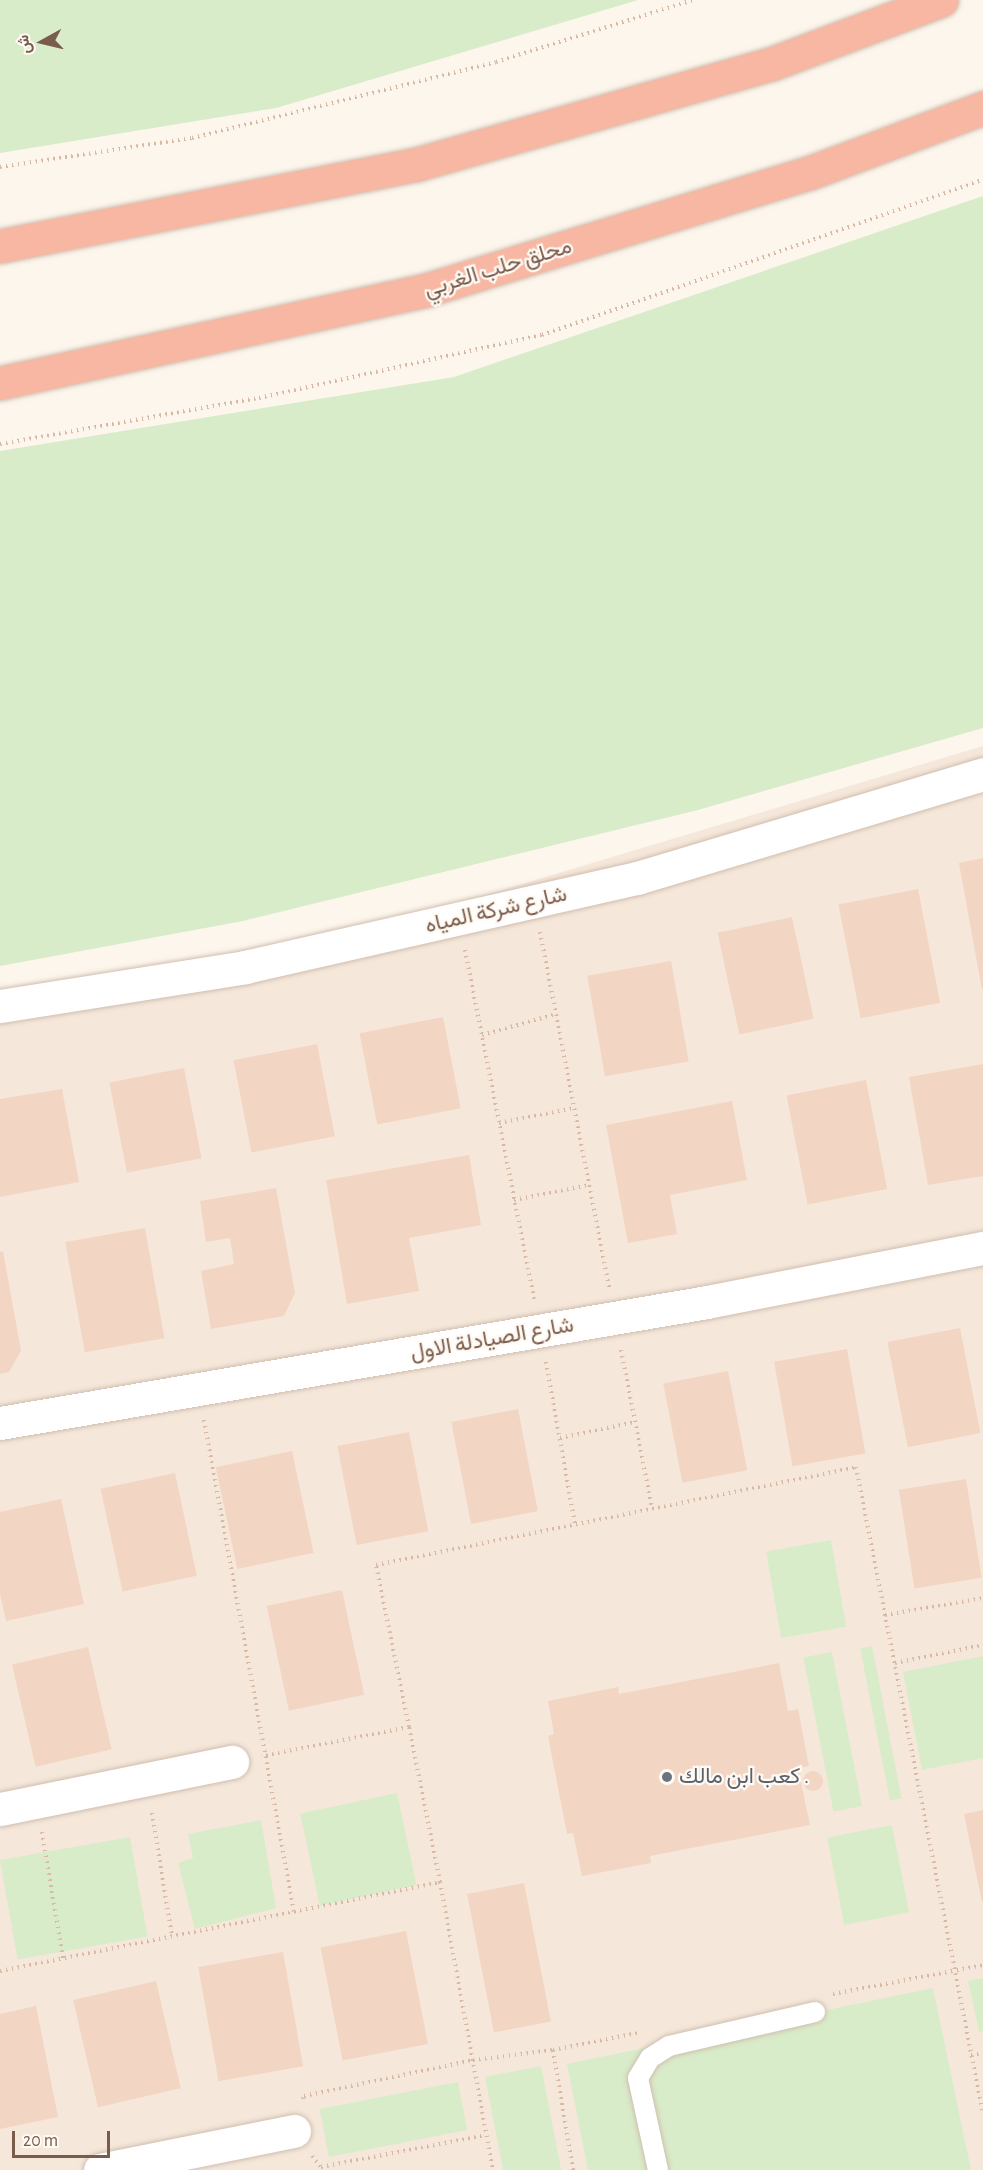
<!DOCTYPE html>
<meta charset="utf-8">
<style>
body{margin:0}
#map{position:relative;width:983px;height:2170px;overflow:hidden;background:#fdf6ec;font-family:"Alegreya Sans",Vazirmatn,sans-serif}
div>[style]{position:absolute}
.residential>*{inset:0;background:#f5e8da}
.green>*{inset:0;background:#d8ecc9;transform-origin:0 0}
.building>*{inset:0;background:#f3d5c3;transform-origin:0 0}
.round{border-radius:50%}
.path>*{height:4px;margin-top:-2px;transform-origin:0;background:repeating-linear-gradient(90deg,#d9b8a5 0 1.5px,transparent 0 6px)}
.roads{filter:drop-shadow(0 0 2px #d1beb0) drop-shadow(0 0 2px #d1beb0)}
.lane>*{height:20px;margin:-10px;padding:0 10px;transform-origin:10px;border-radius:10px;background:#fff}
.street>*{height:33px;margin:-16.5px;padding:0 16.5px;transform-origin:16.5px;border-radius:16.5px;background:#fff}
.secondary>*{height:33px;margin:-16.5px;padding:0 16.5px;transform-origin:16.5px;border-radius:16.5px;background:#fff}
.highway>*{height:33px;margin:-16.5px;padding:0 16.5px;transform-origin:16.5px;border-radius:16.5px;background:#f7b7a3}
.dots>*{width:16px;height:16px;translate:-50% -50%;box-sizing:border-box;border:3px solid #fffaf3;border-radius:50%}
span{translate:-50% -50%;white-space:nowrap;text-align:center;line-height:1.15;-webkit-text-stroke:4.5px #fffaf3;paint-order:stroke}
.street-label{font-size:22px;color:#7a5c4d}
.worship-label{font-size:22px;color:#5b616d}
.left{translate:0 -50%;text-align:left}
.north{position:absolute;left:12px;top:12px;width:60px;height:60px;-webkit-text-stroke:4px #fffaf3;paint-order:stroke;rotate:262deg;font-size:16px;font-weight:700;line-height:24px;text-align:center;color:#7a5c4d}
.north::after{content:'';display:block;margin:auto;width:21px;height:27px;background:#7a5c4d;clip-path:polygon(50% 0,100% 100%,50% 72%,0 100%)}
.scale{position:absolute;left:12px;top:2131px;width:98px;height:27px;box-sizing:border-box;border:3px solid #7a5c4d;border-top:0;padding-left:8px;font-size:18px;line-height:21px;white-space:nowrap;color:#7a5c4d;-webkit-text-stroke:4px #fffaf3;paint-order:stroke}
</style>
<div id="map">
<div class="residential">
<div style="clip-path:polygon(983px 746px,983px 2170px,0 2170px,0 1006px,245px 967px)"></div>
</div>
<div class="green">
<div style="clip-path:polygon(0 0,638px 0,276px 108px,0 153px)"></div>
<div style="clip-path:polygon(983px 196px,983px 728px,698px 810px,243px 921px,0 966px,0 451px,454px 377px)"></div>
<div style="left:831px;top:1540px;width:88px;height:66px;rotate:80deg"></div>
<div style="left:872px;top:1646px;width:155px;height:12px;rotate:79deg"></div>
<div style="left:832px;top:1652px;width:157px;height:29px;rotate:79deg"></div>
<div style="clip-path:polygon(983px 1656px,983px 1758px,922px 1770px,903px 1672px)"></div>
<div style="left:397px;top:1793px;width:94px;height:99px;rotate:78deg"></div>
<div style="clip-path:polygon(261px 1820px,276px 1908px,195px 1929px,178px 1863px,193px 1858px,188px 1834px)"></div>
<div style="left:892px;top:1825px;width:89px;height:66px;rotate:79deg"></div>
<div style="left:130px;top:1837px;width:101px;height:132px;rotate:80deg"></div>
<div style="clip-path:polygon(983px 1978px,983px 2031px,979px 2032px,968px 1981px)"></div>
<div style="clip-path:polygon(933px 1988px,971px 2170px,588px 2170px,567px 2064px)"></div>
<div style="left:541px;top:2066px;width:106px;height:57px;rotate:79deg"></div>
<div style="left:458px;top:2082px;width:49px;height:141px;rotate:79deg"></div>
</div>
<div class="building">
<div style="clip-path:polygon(983px 858px,983px 989px,982px 990px,959px 863px)"></div>
<div style="left:918px;top:889px;width:116px;height:81px;rotate:79deg"></div>
<div style="left:792px;top:917px;width:104px;height:76px;rotate:78deg"></div>
<div style="left:671px;top:961px;width:102px;height:85px;rotate:80deg"></div>
<div style="left:443px;top:1017px;width:93px;height:85px;rotate:79deg"></div>
<div style="left:317px;top:1044px;width:94px;height:85px;rotate:79deg"></div>
<div style="clip-path:polygon(983px 1064px,983px 1176px,928px 1185px,909px 1077px)"></div>
<div style="left:184px;top:1068px;width:92px;height:76px;rotate:79deg"></div>
<div style="left:866px;top:1080px;width:111px;height:81px;rotate:79deg"></div>
<div style="clip-path:polygon(62px 1089px,79px 1182px,0 1197px,0 1099px)"></div>
<div style="clip-path:polygon(732px 1101px,747px 1180px,670px 1195px,677px 1234px,628px 1243px,606px 1125px)"></div>
<div style="clip-path:polygon(469px 1155px,481px 1225px,409px 1238px,419px 1291px,347px 1304px,326px 1180px)"></div>
<div style="clip-path:polygon(276px 1188px,295px 1293px,284px 1316px,211px 1329px,201px 1271px,234px 1264px,230px 1238px,206px 1242px,200px 1201px)"></div>
<div style="left:145px;top:1228px;width:112px;height:81px;rotate:80deg"></div>
<div style="clip-path:polygon(3px 1251px,21px 1351px,9px 1372px,0 1374px,0 1252px)"></div>
<div style="left:960px;top:1328px;width:107px;height:74px;rotate:79deg"></div>
<div style="left:847px;top:1349px;width:106px;height:74px;rotate:80deg"></div>
<div style="left:728px;top:1371px;width:101px;height:66px;rotate:79deg"></div>
<div style="left:518px;top:1409px;width:104px;height:68px;rotate:79deg"></div>
<div style="left:409px;top:1432px;width:101px;height:73px;rotate:79deg"></div>
<div style="left:292px;top:1451px;width:104px;height:78px;rotate:78deg"></div>
<div style="left:175px;top:1473px;width:105px;height:76px;rotate:78deg"></div>
<div style="left:966px;top:1479px;width:100px;height:68px;rotate:81deg"></div>
<div style="clip-path:polygon(61px 1499px,84px 1604px,6px 1621px,0 1594px,0 1512px)"></div>
<div style="left:342px;top:1590px;width:107px;height:77px;rotate:78deg"></div>
<div style="left:88px;top:1647px;width:105px;height:78px;rotate:77deg"></div>
<div style="clip-path:polygon(779px 1663px,788px 1711px,798px 1709px,809px 1766px,798px 1768px,810px 1825px,650px 1856px,651px 1863px,582px 1876px,573px 1833px,567px 1834px,548px 1736px,554px 1734px,548px 1701px,618px 1687px,619px 1694px)"></div>
<div class="round" style="left:803px;top:1771px;width:20px;height:20px"></div>
<div style="clip-path:polygon(983px 1810px,983px 1902px,982px 1902px,964px 1814px)"></div>
<div style="left:524px;top:1883px;width:141px;height:58px;rotate:79deg"></div>
<div style="left:406px;top:1931px;width:115px;height:87px;rotate:79deg"></div>
<div style="left:283px;top:1952px;width:116px;height:86px;rotate:80deg"></div>
<div style="left:156px;top:1981px;width:110px;height:85px;rotate:77deg"></div>
<div style="clip-path:polygon(36px 2006px,58px 2117px,0 2129px,0 2014px)"></div>
</div>
<div class="path">
<div style="left:0;top:167px;width:194px;rotate:-8.6deg"></div>
<div style="left:192px;top:138px;width:313px;rotate:-14deg"></div>
<div style="left:496px;top:62px;width:207px;rotate:-17.5deg"></div>
<div style="left:0;top:444px;width:263px;rotate:-10.1deg"></div>
<div style="left:259px;top:398px;width:290px;rotate:-12.6deg"></div>
<div style="left:542px;top:335px;width:467px;rotate:-19.4deg"></div>
<div style="left:540px;top:932px;width:362px;rotate:79deg"></div>
<div style="left:465px;top:950px;width:356px;rotate:78.8deg"></div>
<div style="left:482px;top:1035px;width:77px;rotate:-15.8deg"></div>
<div style="left:499px;top:1123px;width:76px;rotate:-11.3deg"></div>
<div style="left:514px;top:1200px;width:76px;rotate:-11.3deg"></div>
<div style="left:621px;top:1350px;width:161px;rotate:78.9deg"></div>
<div style="left:546px;top:1362px;width:165px;rotate:79.9deg"></div>
<div style="left:204px;top:1420px;width:500px;rotate:79.63deg"></div>
<div style="left:560px;top:1438px;width:77px;rotate:-12deg"></div>
<div style="left:885px;top:1615px;width:99px;rotate:-9.8deg"></div>
<div style="left:895px;top:1663px;width:90px;rotate:-11.6deg"></div>
<div style="left:409px;top:1727px;width:165px;rotate:-101.5deg"></div>
<div style="left:376px;top:1565px;width:490px;rotate:-11.5deg"></div>
<div style="left:856px;top:1467px;width:659px;rotate:78.89deg"></div>
<div style="left:152px;top:1813px;width:125px;rotate:80.8deg"></div>
<div style="left:42px;top:1832px;width:129px;rotate:80.6deg"></div>
<div style="left:440px;top:1882px;width:293px;rotate:79.6deg"></div>
<div style="left:0;top:1971px;width:449px;rotate:-11.4deg"></div>
<div style="left:440px;top:1882px;width:158px;rotate:-101.3deg"></div>
<div style="left:409px;top:1727px;width:150px;rotate:168.8deg"></div>
<div style="left:833px;top:1994px;width:153px;rotate:-10.9deg"></div>
<div style="left:553px;top:2050px;width:86px;rotate:-11.4deg"></div>
<div style="left:971px;top:2055px;width:12px;rotate:-9deg"></div>
<div style="left:303px;top:2099px;width:3px;rotate:-72deg"></div>
<div style="left:304px;top:2096px;width:173px;rotate:-12deg"></div>
<div style="left:473px;top:2060px;width:81px;rotate:-7.1deg"></div>
<div style="left:553px;top:2050px;width:122px;rotate:80.5deg"></div>
<div style="left:312px;top:2156px;width:14px;rotate:51deg"></div>
<div style="left:321px;top:2167px;width:168px;rotate:-11deg"></div>
</div>
<div class="roads">
<div class="lane">
<div style="left:658px;top:2170px;width:94px;rotate:-102.3deg"></div>
<div style="left:638px;top:2078px;width:23px;rotate:-59deg"></div>
<div style="left:650px;top:2058px;width:22px;rotate:-32deg"></div>
<div style="left:669px;top:2046px;width:150px;rotate:-13.1deg"></div>
</div>
<div class="street">
<div style="left:0;top:1423px;width:717px;rotate:-9.71deg"></div>
<div style="left:707px;top:1302px;width:281px;rotate:-11.1deg"></div>
<div style="left:0;top:1809px;width:237px;rotate:-11.5deg"></div>
<div style="left:100px;top:2170px;width:198px;rotate:-11.4deg"></div>
</div>
<div class="secondary">
<div style="left:0;top:1006px;width:248px;rotate:-9deg"></div>
<div style="left:245px;top:967px;width:402px;rotate:-12.8deg"></div>
<div style="left:637px;top:878px;width:361px;rotate:-16.7deg"></div>
</div>
<div class="highway">
<div style="left:0;top:246px;width:422px;rotate:-11.1deg"></div>
<div style="left:414px;top:165px;width:371px;rotate:-15.8deg"></div>
<div style="left:771px;top:64px;width:182px;rotate:-20.6deg"></div>
<div style="left:0;top:383px;width:436px;rotate:-12.3deg"></div>
<div style="left:426px;top:290px;width:400px;rotate:-17deg"></div>
<div style="left:809px;top:173px;width:186px;rotate:-20.5deg"></div>
</div>
</div>
<div class="dots">
<div style="left:667px;top:1777px;background:#6b7280"></div>
</div>
<div class="street-label">
<span style="left:498px;top:268px;rotate:-17deg">محلق حلب الغربي</span>
<span style="left:496px;top:910px;rotate:-13deg">شارع شركة المياه</span>
<span style="left:492px;top:1339px;rotate:-10deg">شارع الصيادلة الاول</span>
</div>
<div class="worship-label">
<span class="left" style="left:679px;top:1777px">كعب ابن مالك .</span>
</div>
<div class="north">ش</div>
<div class="scale">20 m</div>
</div>
